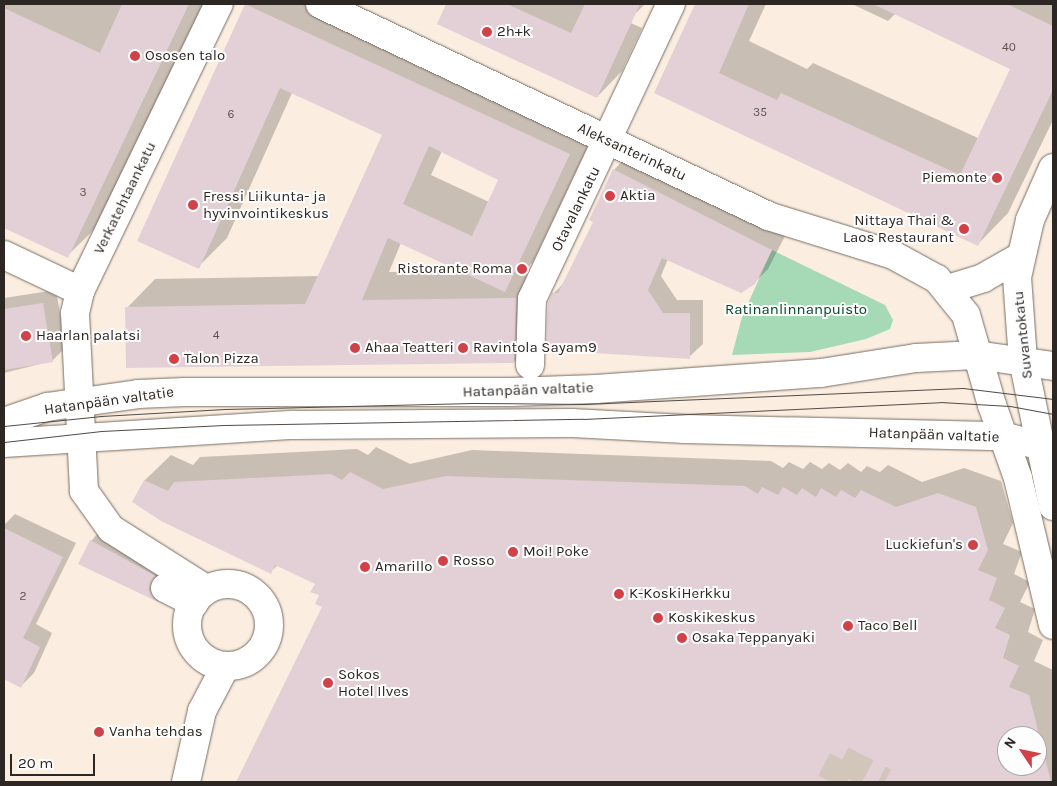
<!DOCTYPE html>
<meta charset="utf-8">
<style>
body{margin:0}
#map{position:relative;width:1057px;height:786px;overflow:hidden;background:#fbeee1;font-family:Karla,sans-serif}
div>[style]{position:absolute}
.green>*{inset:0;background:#a6d9b6}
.shadow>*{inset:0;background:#0003}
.building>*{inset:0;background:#e3d0d6}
.minor-tunnel>*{height:28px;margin-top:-14px;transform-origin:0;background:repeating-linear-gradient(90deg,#d2c6bb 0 28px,transparent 0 42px)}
.roads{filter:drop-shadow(0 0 1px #786c62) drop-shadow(0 0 1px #786c62)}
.minor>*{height:28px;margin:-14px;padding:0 14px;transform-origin:14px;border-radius:14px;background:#fff}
.minor>.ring{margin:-14px;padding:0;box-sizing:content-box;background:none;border:28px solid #fff;border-radius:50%}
.tram>*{height:1px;margin:-0.5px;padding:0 0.5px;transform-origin:0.5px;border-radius:0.5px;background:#534c47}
.dots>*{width:14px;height:14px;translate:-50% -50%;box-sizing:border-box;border:2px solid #fdfdfd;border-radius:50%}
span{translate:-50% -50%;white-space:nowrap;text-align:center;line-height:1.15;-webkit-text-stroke:4px #fdfdfd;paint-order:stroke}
.number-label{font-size:12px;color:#5a5150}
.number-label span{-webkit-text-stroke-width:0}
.poi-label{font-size:15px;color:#2c2723}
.left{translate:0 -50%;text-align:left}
.right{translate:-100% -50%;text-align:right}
.street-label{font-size:15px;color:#2c2723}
.park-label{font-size:15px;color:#014825}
.frame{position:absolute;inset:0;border:5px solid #2c2723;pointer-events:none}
.north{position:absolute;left:997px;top:726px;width:50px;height:50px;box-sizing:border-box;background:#fdfdfd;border:1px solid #a9a7a6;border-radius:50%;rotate:304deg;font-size:14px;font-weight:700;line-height:20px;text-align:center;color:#2c2723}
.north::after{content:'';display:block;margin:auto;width:18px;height:22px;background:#d14148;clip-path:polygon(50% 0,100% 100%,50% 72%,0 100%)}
.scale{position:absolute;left:10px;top:754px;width:85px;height:22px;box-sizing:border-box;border:2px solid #2c2723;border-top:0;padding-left:6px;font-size:15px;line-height:18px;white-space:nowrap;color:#2c2723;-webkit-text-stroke:4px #fdfdfd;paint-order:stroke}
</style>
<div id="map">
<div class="green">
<div style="clip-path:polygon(772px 250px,885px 305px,893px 320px,890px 329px,866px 339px,810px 352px,732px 355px,742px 317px)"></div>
</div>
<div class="shadow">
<div style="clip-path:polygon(4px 4px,206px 4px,103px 221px,67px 256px,4px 226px)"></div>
<div style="clip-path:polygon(evenodd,246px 4px,338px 4px,598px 125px,533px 262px,525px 270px,545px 270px,543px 333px,514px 362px,127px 308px,155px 279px,319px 276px,384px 134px,292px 93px,227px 238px,198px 267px,139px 240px,246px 4px,442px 151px,500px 179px,489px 202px,431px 175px,442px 151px,246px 4px,401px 243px,462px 271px,389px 272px,401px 243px)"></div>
<div style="clip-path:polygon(447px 4px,588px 4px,642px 28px,622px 71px,597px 97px,438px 24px)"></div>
<div style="clip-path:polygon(610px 4px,645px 4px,634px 15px)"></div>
<div style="clip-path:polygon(697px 4px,766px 4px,749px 41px,807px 69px,813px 63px,978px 138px,1011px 69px,896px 13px,888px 21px,852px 4px,1053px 4px,1053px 120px,1008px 213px,977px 245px,656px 93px)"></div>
<div style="clip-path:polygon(627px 156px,785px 236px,768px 269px,754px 283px,668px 259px,661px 276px,677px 300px,703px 300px,703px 344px,689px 357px,553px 294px,565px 282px,594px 222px,614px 170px)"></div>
<div style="clip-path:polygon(56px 290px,66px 347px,52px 361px,4px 373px,4px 298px)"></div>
<div style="clip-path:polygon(evenodd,376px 447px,410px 464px,472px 450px,771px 461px,783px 468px,789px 462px,803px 469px,810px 462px,822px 469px,829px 463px,840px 470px,848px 463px,861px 472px,867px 466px,880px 472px,888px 465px,922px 482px,964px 468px,1001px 481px,1013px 523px,1003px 544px,1022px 552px,1014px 574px,1030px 582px,1020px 602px,1035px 609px,1028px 632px,1043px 640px,1034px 661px,1053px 670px,1053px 782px,237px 782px,323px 606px,317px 583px,278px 565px,270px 572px,134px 502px,145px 480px,171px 455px,193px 465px,200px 457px,357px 449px,368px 455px,376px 447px,1007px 736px,1037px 736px,1037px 766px,1007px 766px,1007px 736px)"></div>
<div style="clip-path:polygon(15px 514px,76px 543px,36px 624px,52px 633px,34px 673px,21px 686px,4px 678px,4px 525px)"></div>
<div style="clip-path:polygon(104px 527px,162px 575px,171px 588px,158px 601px,80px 564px,91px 541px)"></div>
</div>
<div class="building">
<div style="clip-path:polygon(122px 4px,189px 4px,68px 258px,4px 228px,4px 8px,100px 53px)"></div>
<div style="clip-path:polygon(evenodd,245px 4px,570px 154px,505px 292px,388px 238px,362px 300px,516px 298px,514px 363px,126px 368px,125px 307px,305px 304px,382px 135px,280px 88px,199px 269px,137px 241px,245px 4px,429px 146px,498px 180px,472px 236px,403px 204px,429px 146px)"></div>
<div style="clip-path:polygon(446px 4px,507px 4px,571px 33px,585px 4px,640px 4px,597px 98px,437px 24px)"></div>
<div style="clip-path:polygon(695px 4px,749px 4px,719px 73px,777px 100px,781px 93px,960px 175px,1010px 69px,873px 4px,1007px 4px,1053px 26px,1053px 90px,978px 246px,654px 93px)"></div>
<div style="clip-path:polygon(613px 169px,772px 250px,755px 284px,741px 293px,662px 258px,648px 290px,663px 313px,690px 313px,690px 359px,546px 350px,548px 303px,552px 293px,558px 293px,593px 222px,589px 220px)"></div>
<div style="clip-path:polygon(43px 303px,53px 362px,4px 370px,4px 309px)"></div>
<div style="clip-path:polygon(evenodd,350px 472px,383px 489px,446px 476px,745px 486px,758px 494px,762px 487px,778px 495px,783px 487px,797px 495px,802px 488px,816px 497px,821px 488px,836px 497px,841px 490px,855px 498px,861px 490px,896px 507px,938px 493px,976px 507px,988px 550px,978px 570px,997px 578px,989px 600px,1005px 608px,995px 628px,1010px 635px,1003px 658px,1019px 666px,1009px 687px,1029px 695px,1051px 782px,236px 782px,322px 607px,315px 604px,319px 595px,310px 592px,315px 584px,275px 565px,271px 574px,161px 521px,132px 502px,144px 480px,168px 491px,174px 482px,331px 474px,342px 480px,350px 472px,1007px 736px,1037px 736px,1037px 766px,1007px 766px,1007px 736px)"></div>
<div style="clip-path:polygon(4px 528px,63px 557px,23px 638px,40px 647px,21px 688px,4px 679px)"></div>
<div style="clip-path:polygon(90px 540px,156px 576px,149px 589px,158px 602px,78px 564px)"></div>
</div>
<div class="minor-tunnel">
<div style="left:831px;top:782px;width:25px;rotate:-63deg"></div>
<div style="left:842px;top:760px;width:48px;rotate:27.1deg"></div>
</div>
<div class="roads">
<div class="minor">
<div style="left:320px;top:4px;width:496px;rotate:25.3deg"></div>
<div style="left:768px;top:216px;width:131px;rotate:17.3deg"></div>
<div style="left:893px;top:255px;width:50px;rotate:28.6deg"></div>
<div style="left:937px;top:279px;width:46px;rotate:51.1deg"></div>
<div style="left:966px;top:315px;width:94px;rotate:73.9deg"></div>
<div style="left:992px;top:405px;width:77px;rotate:70.4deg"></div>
<div style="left:1018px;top:478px;width:151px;rotate:76.6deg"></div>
<div style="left:1053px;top:168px;width:57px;rotate:113.9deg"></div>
<div style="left:1030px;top:220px;width:58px;rotate:102.8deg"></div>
<div style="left:1017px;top:277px;width:83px;rotate:85.9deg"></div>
<div style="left:1023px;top:360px;width:149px;rotate:78.4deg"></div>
<div style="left:4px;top:255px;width:84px;rotate:25.3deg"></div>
<div style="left:948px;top:289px;width:37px;rotate:-17deg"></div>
<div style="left:983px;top:278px;width:43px;rotate:-29.6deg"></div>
<div style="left:530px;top:365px;width:66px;rotate:-88.3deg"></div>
<div style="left:532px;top:299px;width:326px;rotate:-64.8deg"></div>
<div style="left:4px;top:422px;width:46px;rotate:-19.2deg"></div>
<div style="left:47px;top:407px;width:92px;rotate:-8.1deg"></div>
<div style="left:138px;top:394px;width:47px;rotate:-2.4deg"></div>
<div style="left:185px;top:392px;width:326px"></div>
<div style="left:511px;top:392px;width:85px;rotate:-2deg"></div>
<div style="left:596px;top:389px;width:226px;rotate:-4.1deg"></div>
<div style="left:821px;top:373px;width:96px;rotate:-9deg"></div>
<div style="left:916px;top:358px;width:60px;rotate:-2.9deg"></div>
<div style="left:976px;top:355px;width:78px;rotate:8.1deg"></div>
<div style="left:4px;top:443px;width:290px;rotate:-3.6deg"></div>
<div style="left:293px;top:425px;width:279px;rotate:-0.4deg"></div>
<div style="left:572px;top:423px;width:113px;rotate:3deg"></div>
<div style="left:685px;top:429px;width:317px;rotate:1.3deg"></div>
<div style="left:1002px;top:436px;width:53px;rotate:14.3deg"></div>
<div class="ring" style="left:187px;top:584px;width:54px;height:54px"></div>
<div style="left:165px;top:588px;width:33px;rotate:27deg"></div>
<div style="left:206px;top:589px;width:112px;rotate:-147.7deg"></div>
<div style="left:111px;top:529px;width:47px;rotate:-125.4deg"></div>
<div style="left:84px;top:491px;width:178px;rotate:-92.9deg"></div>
<div style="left:75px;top:313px;width:23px;rotate:-77deg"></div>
<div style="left:80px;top:291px;width:319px;rotate:-64.2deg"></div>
<div style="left:186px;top:782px;width:73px;rotate:-77.3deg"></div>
<div style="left:202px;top:711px;width:50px;rotate:-62.4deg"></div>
</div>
</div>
<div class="tram">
<div style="left:4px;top:426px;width:98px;rotate:-5.9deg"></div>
<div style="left:101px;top:416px;width:124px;rotate:-3.2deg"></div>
<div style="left:225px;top:409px;width:248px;rotate:-1.4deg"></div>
<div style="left:473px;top:403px;width:110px;rotate:0.5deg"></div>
<div style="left:583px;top:404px;width:380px;rotate:-2.4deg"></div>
<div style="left:963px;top:388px;width:91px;rotate:7deg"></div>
<div style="left:4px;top:442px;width:98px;rotate:-6.5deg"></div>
<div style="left:101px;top:431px;width:123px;rotate:-2.8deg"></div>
<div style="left:224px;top:425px;width:359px;rotate:-1deg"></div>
<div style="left:583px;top:419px;width:357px;rotate:-2.7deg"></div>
<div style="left:940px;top:402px;width:70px;rotate:3.3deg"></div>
<div style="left:1010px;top:406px;width:44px;rotate:10.5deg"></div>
</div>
<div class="dots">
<div style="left:487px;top:32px;background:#d14148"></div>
<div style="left:135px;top:56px;background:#d14148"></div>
<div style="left:997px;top:178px;background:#d14148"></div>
<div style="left:610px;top:196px;background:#d14148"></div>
<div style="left:193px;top:205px;background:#d14148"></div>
<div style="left:964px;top:229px;background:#d14148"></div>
<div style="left:522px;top:269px;background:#d14148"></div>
<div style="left:26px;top:336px;background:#d14148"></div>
<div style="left:355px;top:348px;background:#d14148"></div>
<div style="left:463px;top:348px;background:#d14148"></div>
<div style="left:174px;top:359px;background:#d14148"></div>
<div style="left:973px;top:545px;background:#d14148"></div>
<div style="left:513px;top:552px;background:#d14148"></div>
<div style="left:443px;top:561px;background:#d14148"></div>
<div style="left:365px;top:567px;background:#d14148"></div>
<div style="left:619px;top:594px;background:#d14148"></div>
<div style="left:658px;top:618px;background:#d14148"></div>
<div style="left:848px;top:626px;background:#d14148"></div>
<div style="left:682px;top:638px;background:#d14148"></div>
<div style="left:328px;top:683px;background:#d14148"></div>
<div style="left:99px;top:732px;background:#d14148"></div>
</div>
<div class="number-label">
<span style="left:1009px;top:48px">40</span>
<span style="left:760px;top:113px">35</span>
<span style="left:231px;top:115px">6</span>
<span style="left:83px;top:193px">3</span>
<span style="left:216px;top:336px">4</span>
<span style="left:23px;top:597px">2</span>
</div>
<div class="poi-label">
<span class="left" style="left:497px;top:32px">2h+k</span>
<span class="left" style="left:145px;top:56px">Ososen talo</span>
<span class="right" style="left:987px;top:178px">Piemonte</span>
<span class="left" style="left:203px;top:205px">Fressi Liikunta- ja<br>hyvinvointikeskus</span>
<span class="left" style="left:620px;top:196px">Aktia</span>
<span class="right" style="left:954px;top:229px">Nittaya Thai &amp;<br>Laos Restaurant</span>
<span class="right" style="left:512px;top:269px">Ristorante Roma</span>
<span class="left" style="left:36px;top:336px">Haarlan palatsi</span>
<span class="left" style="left:365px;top:348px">Ahaa Teatteri</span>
<span class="left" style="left:473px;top:348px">Ravintola Sayam9</span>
<span class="left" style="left:184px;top:359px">Talon Pizza</span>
<span class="right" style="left:963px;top:545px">Luckiefun's</span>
<span class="left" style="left:523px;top:552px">Moi! Poke</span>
<span class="left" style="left:453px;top:561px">Rosso</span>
<span class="left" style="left:375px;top:567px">Amarillo</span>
<span class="left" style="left:629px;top:594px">K-KoskiHerkku</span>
<span class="left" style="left:668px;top:618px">Koskikeskus</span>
<span class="left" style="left:858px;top:626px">Taco Bell</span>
<span class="left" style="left:692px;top:638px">Osaka Teppanyaki</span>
<span class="left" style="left:338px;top:683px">Sokos<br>Hotel Ilves</span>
<span class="left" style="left:109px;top:732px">Vanha tehdas</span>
</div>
<div class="street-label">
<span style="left:632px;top:152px;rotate:25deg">Aleksanterinkatu</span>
<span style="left:125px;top:198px;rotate:-64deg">Verkatehtaankatu</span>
<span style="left:576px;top:209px;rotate:-64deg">Otavalankatu</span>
<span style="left:1023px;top:335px;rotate:-96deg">Suvantokatu</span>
<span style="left:528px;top:390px;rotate:-2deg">Hatanpään valtatie</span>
<span style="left:109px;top:401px;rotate:-8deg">Hatanpään valtatie</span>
<span style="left:934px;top:435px;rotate:2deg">Hatanpään valtatie</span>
</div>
<div class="park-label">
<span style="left:796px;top:310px">Ratinanlinnanpuisto</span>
</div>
<div class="frame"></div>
<div class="north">N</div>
<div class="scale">20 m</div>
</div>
